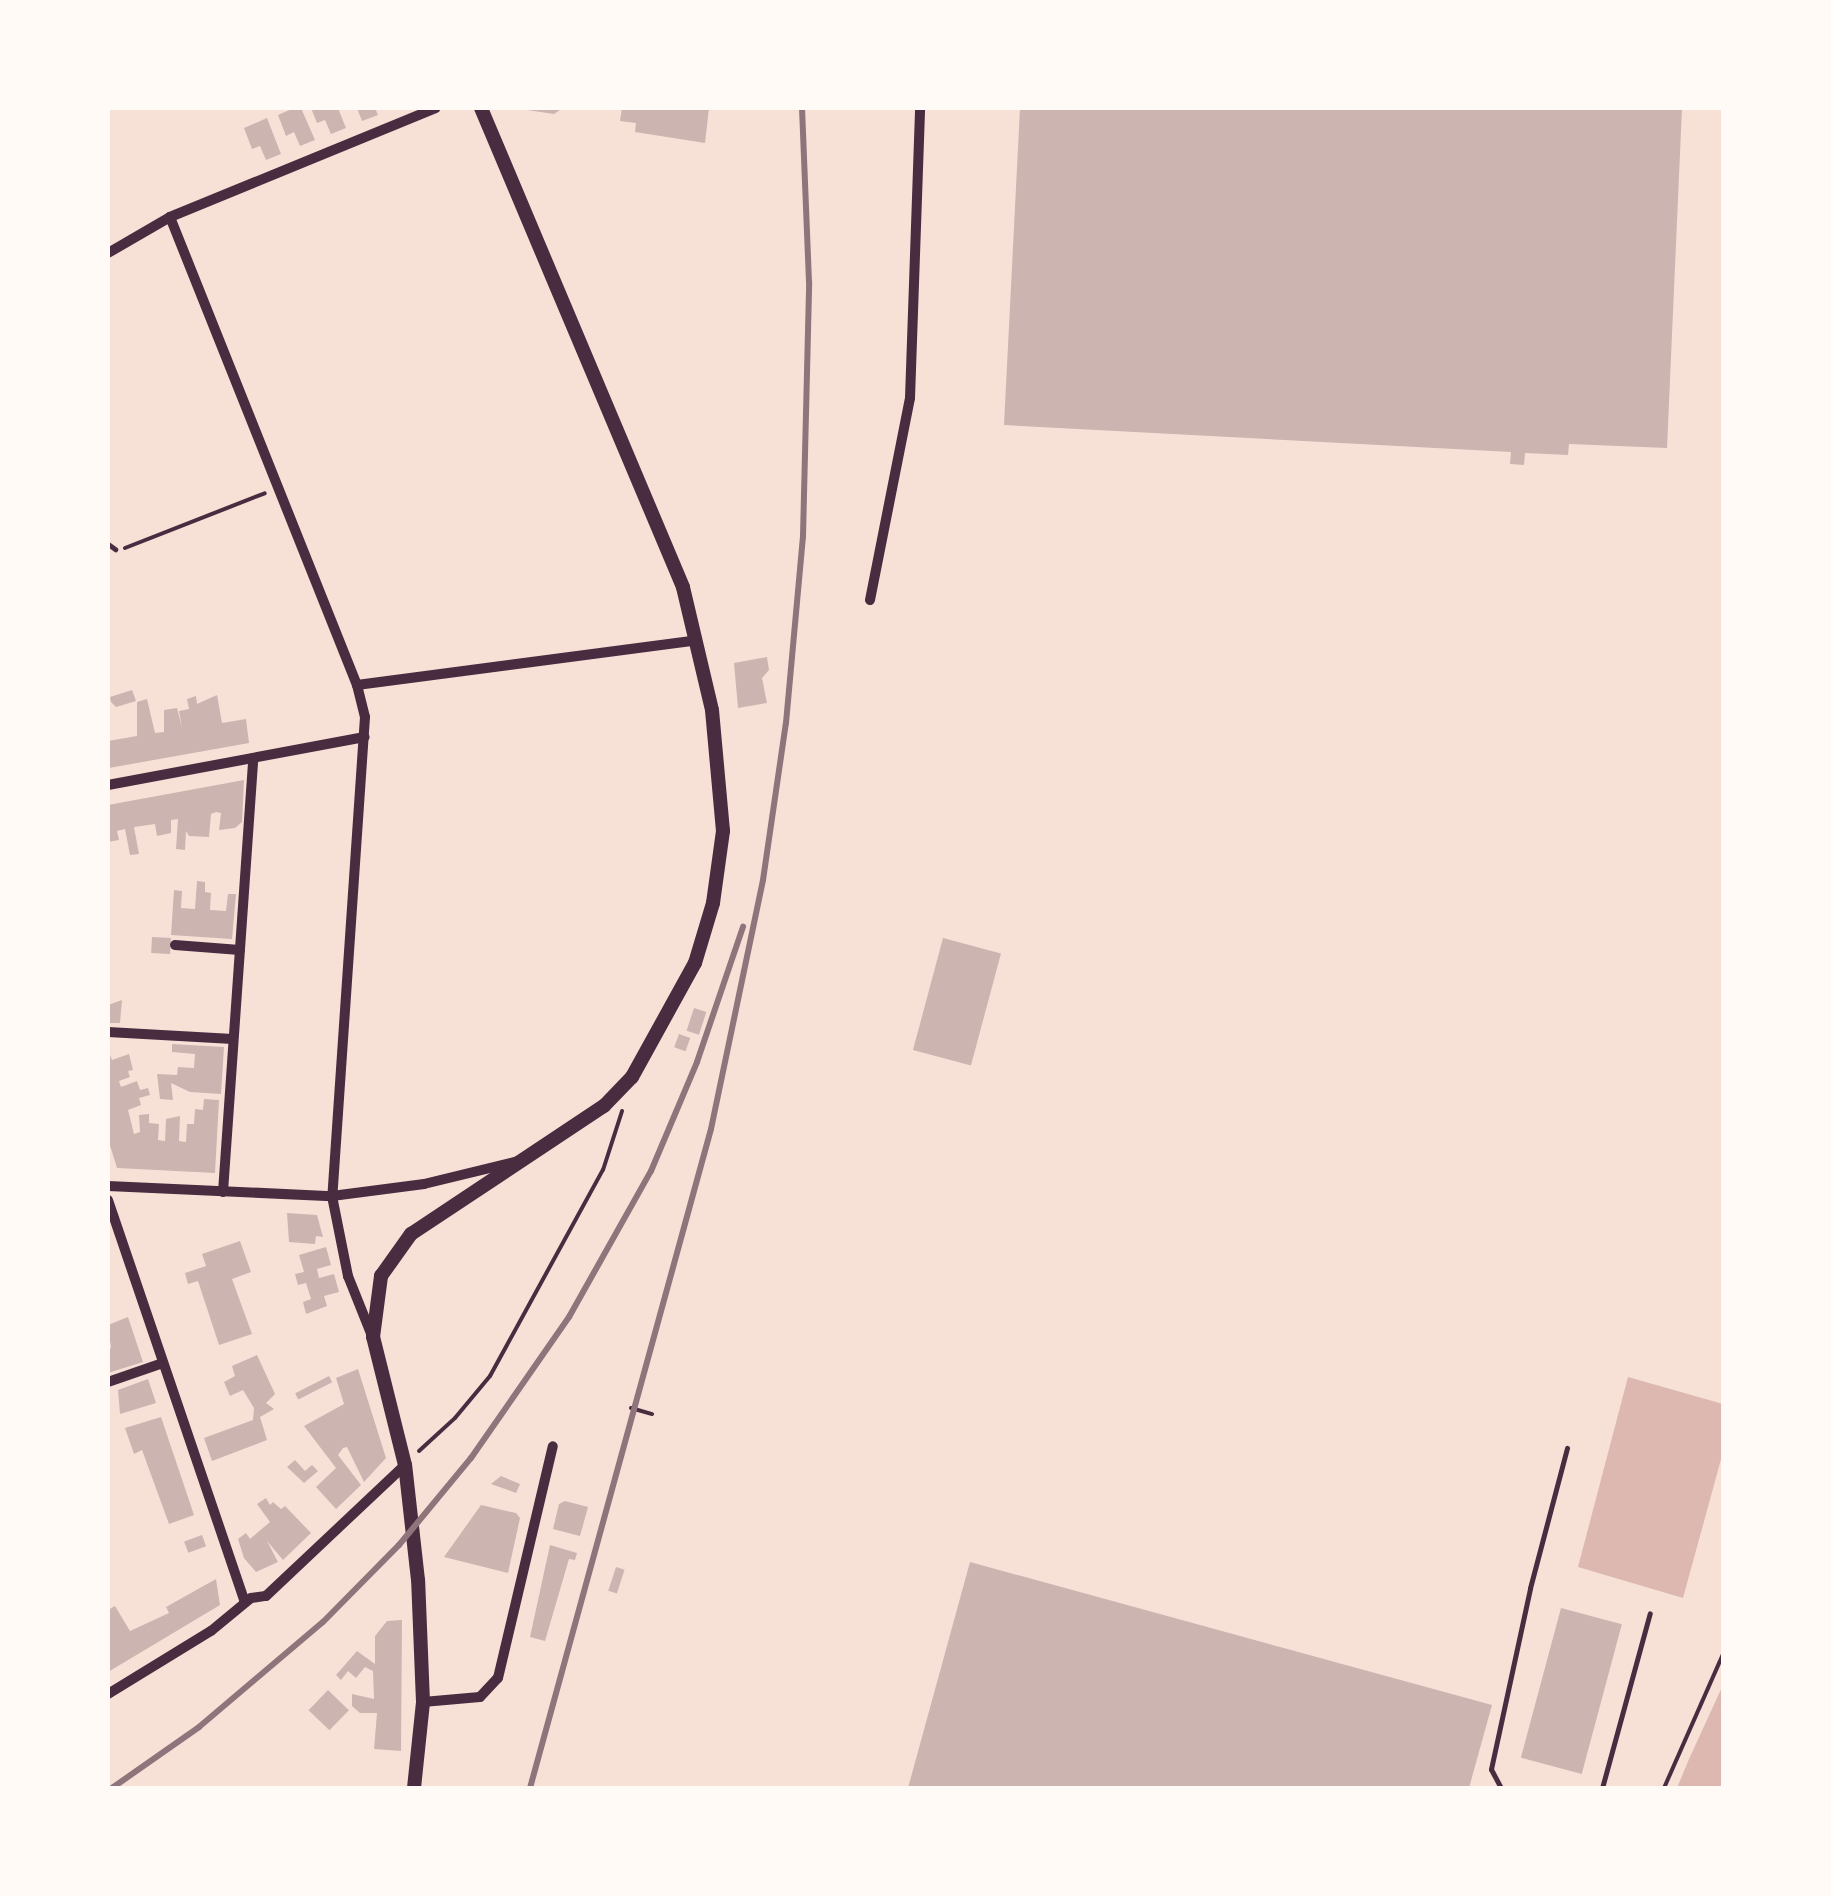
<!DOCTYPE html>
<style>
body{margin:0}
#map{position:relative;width:1831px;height:1896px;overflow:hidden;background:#f7e1d7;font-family:"Sofia Sans Condensed",sans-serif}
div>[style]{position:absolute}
.water>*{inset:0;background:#dcb8b0}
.building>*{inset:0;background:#ccb4b1;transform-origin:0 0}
.path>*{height:4px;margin:-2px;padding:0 2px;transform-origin:2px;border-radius:2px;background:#4a2c40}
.service>*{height:5px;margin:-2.5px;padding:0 2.5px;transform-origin:2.5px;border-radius:2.5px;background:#4a2c40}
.minor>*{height:10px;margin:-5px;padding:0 5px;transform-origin:5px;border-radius:5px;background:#4a2c40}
.tertiary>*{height:14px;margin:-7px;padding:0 7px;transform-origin:7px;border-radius:7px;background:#4a2c40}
.rail>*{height:6px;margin:-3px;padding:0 3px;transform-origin:3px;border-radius:3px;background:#8f747c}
span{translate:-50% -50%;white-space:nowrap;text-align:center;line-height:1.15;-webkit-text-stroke:10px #fffaf5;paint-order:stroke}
.frame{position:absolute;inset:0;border:110px solid #fffaf5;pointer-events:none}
</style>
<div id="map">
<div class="water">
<div style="clip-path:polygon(1628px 1377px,1723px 1404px,1723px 1452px,1683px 1598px,1578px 1567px)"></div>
<div style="clip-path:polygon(1723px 1685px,1723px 1788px,1677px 1788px,1689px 1759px)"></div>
</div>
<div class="building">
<div style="clip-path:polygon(294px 108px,301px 108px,315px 140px,300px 146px,294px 132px,286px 136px,278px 115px)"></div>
<div style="clip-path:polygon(311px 108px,338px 108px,346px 128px,331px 134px,325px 120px,317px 123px)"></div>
<div style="clip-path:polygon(357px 108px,375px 108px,378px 115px,362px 121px)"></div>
<div style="clip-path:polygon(514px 108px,563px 108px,554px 114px)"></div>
<div style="clip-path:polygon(622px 108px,709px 108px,705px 143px,635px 132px,636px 123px,620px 121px)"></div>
<div style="clip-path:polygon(1020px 108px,1682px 108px,1667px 448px,1569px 444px,1568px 455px,1525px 453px,1524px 465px,1510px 464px,1511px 452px,1004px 425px)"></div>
<div style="clip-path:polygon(267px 118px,281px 154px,266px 160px,260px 146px,252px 149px,244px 128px)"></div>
<div style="clip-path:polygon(767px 657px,769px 670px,762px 678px,767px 703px,738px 708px,734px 663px)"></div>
<div style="clip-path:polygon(132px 690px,136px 701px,116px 707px,111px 702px,110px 697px)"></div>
<div style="clip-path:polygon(217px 695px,222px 723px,246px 719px,249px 743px,109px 768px,108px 741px,137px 736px,137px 702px,147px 699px,155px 733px,164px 732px,164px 710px,177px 708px,182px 728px,179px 711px,189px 709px,187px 699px,196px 696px,197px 704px)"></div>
<div style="clip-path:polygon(244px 780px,242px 822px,235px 828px,219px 830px,221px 813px,216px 812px,211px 814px,209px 837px,189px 836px,186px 831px,185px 850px,176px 849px,178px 819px,171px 820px,171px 833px,157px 836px,155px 824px,134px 827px,139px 854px,130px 855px,125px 829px,117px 831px,119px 840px,108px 842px,108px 805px)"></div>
<div style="clip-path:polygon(197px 881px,205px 882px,205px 892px,211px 893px,210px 910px,226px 911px,228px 894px,236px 894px,232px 939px,171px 935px,174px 890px,182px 891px,181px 908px,195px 909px)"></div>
<div style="left:152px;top:937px;width:19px;height:16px;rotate:3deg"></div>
<div style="left:943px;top:938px;width:60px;height:116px;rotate:15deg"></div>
<div style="clip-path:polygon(122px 1000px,120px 1023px,109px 1023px,108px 1005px)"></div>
<div style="left:694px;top:1008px;width:13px;height:24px;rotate:18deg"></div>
<div style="left:679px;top:1034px;width:12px;height:14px;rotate:20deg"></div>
<div style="clip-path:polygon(172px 1044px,224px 1047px,221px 1094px,190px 1092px,171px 1083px,173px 1100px,160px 1099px,157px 1074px,177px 1075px,178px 1067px,194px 1068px,195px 1054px,172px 1052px)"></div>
<div style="clip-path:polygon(108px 1050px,112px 1060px,129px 1054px,133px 1070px,128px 1071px,130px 1077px,119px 1081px,121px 1087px,137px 1081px,140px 1090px,148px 1088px,150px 1095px,139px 1098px,141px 1105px,128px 1110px,134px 1134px,140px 1132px,139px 1115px,149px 1114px,149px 1123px,159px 1124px,158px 1140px,165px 1141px,166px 1119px,180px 1116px,179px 1141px,186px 1142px,187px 1124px,194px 1124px,195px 1109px,203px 1110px,204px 1099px,219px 1100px,215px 1173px,117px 1168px,108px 1139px)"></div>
<div style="clip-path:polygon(287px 1213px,317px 1215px,323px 1237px,316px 1236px,315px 1244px,289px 1242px)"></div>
<div style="clip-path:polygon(240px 1241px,251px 1272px,232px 1279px,252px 1334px,219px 1345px,198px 1281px,188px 1284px,185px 1273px,206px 1266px,202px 1254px)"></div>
<div style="clip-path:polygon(326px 1247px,331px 1265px,317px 1269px,319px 1278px,334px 1274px,339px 1292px,324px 1296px,327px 1306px,306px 1314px,303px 1302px,311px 1299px,306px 1283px,298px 1285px,295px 1274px,304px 1272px,299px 1255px)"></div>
<div style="clip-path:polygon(128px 1317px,143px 1362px,108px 1373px,108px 1349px,111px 1348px,108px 1325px)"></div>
<div style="clip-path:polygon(257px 1355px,275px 1394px,266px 1403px,274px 1409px,260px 1417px,267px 1440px,212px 1461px,204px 1438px,253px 1420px,254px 1408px,243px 1390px,230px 1396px,224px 1382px,235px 1376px,232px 1366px)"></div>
<div style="clip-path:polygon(358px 1369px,386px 1458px,364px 1482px,347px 1447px,343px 1448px,338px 1455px,361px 1485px,336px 1509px,316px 1487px,336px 1468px,304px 1426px,344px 1404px,336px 1378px)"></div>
<div style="left:329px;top:1376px;width:7px;height:38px;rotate:63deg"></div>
<div style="clip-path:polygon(148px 1379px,156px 1403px,120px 1414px,118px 1390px)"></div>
<div style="clip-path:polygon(161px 1417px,194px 1515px,169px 1524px,142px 1450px,134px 1454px,125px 1428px)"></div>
<div style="clip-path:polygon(295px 1460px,305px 1471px,312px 1465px,318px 1471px,304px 1483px,287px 1467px)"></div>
<div style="clip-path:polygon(501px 1476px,520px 1484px,516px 1493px,491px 1484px)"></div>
<div style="clip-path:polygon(266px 1498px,270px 1505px,273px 1502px,281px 1509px,285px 1506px,311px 1533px,283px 1560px,267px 1541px,278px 1562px,256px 1572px,244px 1558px,238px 1539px,246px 1533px,250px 1539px,270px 1522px,257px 1504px)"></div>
<div style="clip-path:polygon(565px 1501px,588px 1507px,580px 1536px,553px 1529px,559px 1504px)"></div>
<div style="clip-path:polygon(481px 1505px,516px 1513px,520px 1518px,508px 1573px,444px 1557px)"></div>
<div style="left:202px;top:1535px;width:12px;height:19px;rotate:70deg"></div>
<div style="clip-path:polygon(550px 1545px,577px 1553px,575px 1560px,569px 1559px,545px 1641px,530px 1637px)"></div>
<div style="clip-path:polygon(970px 1562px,1492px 1705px,1469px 1788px,908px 1788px)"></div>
<div style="left:616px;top:1567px;width:9px;height:25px;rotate:18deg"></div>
<div style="clip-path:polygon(216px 1579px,220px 1605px,108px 1672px,108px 1610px,115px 1606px,130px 1631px,169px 1613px,166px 1607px)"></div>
<div style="left:1561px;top:1608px;width:63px;height:155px;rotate:15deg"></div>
<div style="clip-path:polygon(402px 1620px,401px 1751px,374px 1749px,377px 1713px,360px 1713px,352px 1706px,352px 1694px,374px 1699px,373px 1671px,365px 1667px,356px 1678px,348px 1671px,341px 1680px,336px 1675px,357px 1651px,375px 1664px,375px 1636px,387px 1621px)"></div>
<div style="left:328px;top:1690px;width:29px;height:28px;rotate:44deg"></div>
</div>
<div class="path">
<div style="left:125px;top:548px;width:150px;rotate:-21.4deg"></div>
<div style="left:631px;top:1408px;width:22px;rotate:16deg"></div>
<div style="left:419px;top:1451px;width:49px;rotate:-42.5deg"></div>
<div style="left:455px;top:1418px;width:55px;rotate:-50.2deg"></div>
<div style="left:490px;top:1376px;width:235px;rotate:-61.3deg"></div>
<div style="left:603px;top:1170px;width:62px;rotate:-72.1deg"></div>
<div style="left:1664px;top:1788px;width:149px;rotate:-66.2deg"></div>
</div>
<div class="service">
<div style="left:108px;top:544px;width:9px;rotate:36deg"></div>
<div style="left:1501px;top:1788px;width:21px;rotate:-118deg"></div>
<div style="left:1491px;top:1769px;width:185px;rotate:-77.8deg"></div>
<div style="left:1530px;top:1588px;width:145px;rotate:-75.2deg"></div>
<div style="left:1602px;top:1788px;width:181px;rotate:-74.7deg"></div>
</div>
<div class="minor">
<div style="left:170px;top:217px;width:504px;rotate:68.22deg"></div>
<div style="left:357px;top:685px;width:33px;rotate:76deg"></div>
<div style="left:365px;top:717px;width:480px;rotate:93.9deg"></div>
<div style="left:332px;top:1196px;width:82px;rotate:78.7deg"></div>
<div style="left:348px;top:1276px;width:65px;rotate:68.2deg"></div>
<div style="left:108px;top:253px;width:72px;rotate:-30.1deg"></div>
<div style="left:170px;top:217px;width:287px;rotate:-22.3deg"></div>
<div style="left:870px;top:600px;width:206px;rotate:-78.8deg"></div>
<div style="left:910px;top:398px;width:290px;rotate:-88deg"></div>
<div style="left:357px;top:685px;width:343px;rotate:-7.5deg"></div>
<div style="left:108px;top:785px;width:261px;rotate:-10.6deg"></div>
<div style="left:175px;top:945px;width:65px;rotate:4.4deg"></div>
<div style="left:108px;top:1032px;width:125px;rotate:3.2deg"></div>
<div style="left:108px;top:1186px;width:224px;rotate:2.6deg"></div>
<div style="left:332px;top:1196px;width:93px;rotate:-7.4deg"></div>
<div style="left:424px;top:1184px;width:97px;rotate:-13.7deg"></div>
<div style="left:223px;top:1192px;width:435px;rotate:-86deg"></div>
<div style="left:108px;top:1200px;width:425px;rotate:71.2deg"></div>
<div style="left:108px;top:1382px;width:55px;rotate:-19.1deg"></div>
<div style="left:108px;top:1694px;width:121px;rotate:-31.5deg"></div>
<div style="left:211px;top:1631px;width:52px;rotate:-39.5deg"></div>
<div style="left:251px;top:1598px;width:15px;rotate:-8deg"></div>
<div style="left:266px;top:1596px;width:191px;rotate:-43.3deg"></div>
<div style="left:423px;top:1702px;width:57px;rotate:-5deg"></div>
<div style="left:480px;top:1697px;width:26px;rotate:-47deg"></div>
<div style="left:498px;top:1678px;width:238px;rotate:-76.7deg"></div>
</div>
<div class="tertiary">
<div style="left:414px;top:1788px;width:86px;rotate:-84deg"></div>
<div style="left:423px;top:1702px;width:122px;rotate:-92.3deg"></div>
<div style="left:418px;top:1580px;width:116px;rotate:-96.4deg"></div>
<div style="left:405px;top:1465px;width:132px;rotate:-104deg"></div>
<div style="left:373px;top:1337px;width:62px;rotate:-82.5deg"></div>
<div style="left:381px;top:1276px;width:52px;rotate:-54.5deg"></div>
<div style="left:411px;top:1234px;width:232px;rotate:-33.6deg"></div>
<div style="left:604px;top:1106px;width:40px;rotate:-46deg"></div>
<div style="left:632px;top:1077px;width:130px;rotate:-61.1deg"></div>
<div style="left:695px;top:963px;width:63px;rotate:-73.3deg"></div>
<div style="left:713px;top:903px;width:73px;rotate:-82.1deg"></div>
<div style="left:723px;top:831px;width:121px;rotate:-95.2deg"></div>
<div style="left:712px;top:710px;width:126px;rotate:-103.3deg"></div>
<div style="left:683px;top:587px;width:520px;rotate:-112.87deg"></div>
</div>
<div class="rail">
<div style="left:112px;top:1788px;width:106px;rotate:-35deg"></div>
<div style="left:199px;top:1727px;width:162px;rotate:-40.3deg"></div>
<div style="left:323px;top:1622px;width:108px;rotate:-45.4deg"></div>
<div style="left:399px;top:1545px;width:113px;rotate:-50.4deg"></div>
<div style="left:471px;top:1458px;width:172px;rotate:-55.2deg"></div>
<div style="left:569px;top:1317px;width:167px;rotate:-60.7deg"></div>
<div style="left:651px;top:1171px;width:118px;rotate:-67.1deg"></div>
<div style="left:697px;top:1062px;width:143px;rotate:-71.2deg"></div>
<div style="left:530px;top:1788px;width:683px;rotate:-74.64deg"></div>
<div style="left:711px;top:1129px;width:254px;rotate:-78.2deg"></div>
<div style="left:763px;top:880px;width:159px;rotate:-81.7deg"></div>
<div style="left:786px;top:723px;width:188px;rotate:-84.8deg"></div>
<div style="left:803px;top:536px;width:254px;rotate:-88.6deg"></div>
<div style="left:809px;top:282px;width:174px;rotate:-92.3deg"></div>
</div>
<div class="frame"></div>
</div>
